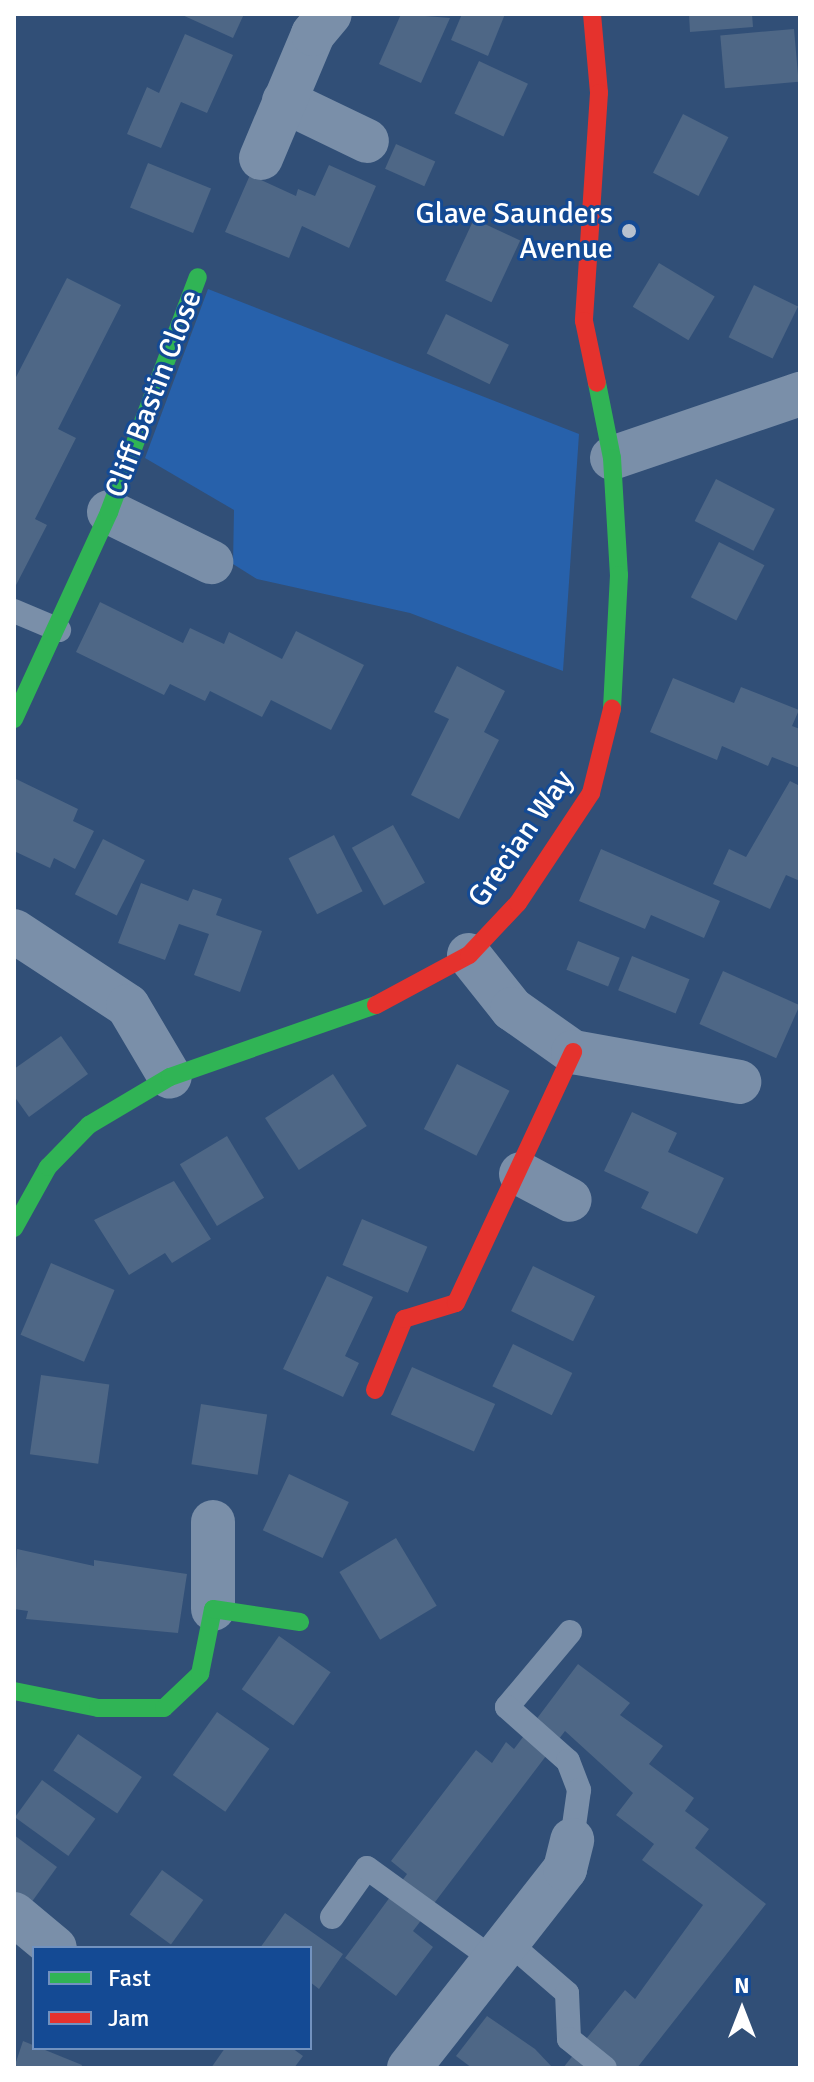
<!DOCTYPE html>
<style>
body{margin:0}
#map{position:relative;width:814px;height:2082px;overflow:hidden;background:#314f77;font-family:Signika,sans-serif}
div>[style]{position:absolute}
.green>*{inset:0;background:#2761ab}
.building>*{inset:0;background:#4e6786;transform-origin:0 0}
.lane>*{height:24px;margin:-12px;padding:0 12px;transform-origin:12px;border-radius:12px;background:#7a8fa9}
.street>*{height:44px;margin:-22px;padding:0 22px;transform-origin:22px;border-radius:22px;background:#7a8fa9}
.fast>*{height:18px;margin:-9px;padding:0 9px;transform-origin:9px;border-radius:9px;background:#30b455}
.jam>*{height:18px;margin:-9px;padding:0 9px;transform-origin:9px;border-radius:9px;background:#e5322d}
.dots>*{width:22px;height:22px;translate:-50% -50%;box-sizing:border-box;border:4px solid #144a94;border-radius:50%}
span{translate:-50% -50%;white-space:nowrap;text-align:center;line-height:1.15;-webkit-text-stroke:6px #144a94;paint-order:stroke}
.poi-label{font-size:30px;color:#fff}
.right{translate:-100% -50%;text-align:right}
.street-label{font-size:30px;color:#fff}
.frame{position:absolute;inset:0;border:16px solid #fff;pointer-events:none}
.legend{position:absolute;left:32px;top:1946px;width:280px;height:104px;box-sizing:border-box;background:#144a94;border:2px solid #7292bf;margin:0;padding:10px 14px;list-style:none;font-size:24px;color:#fff}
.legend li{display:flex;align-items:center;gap:16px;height:40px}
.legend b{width:40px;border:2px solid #7292bf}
.north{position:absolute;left:702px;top:1970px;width:80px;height:80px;-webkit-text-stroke:6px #144a94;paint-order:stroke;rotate:0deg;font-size:22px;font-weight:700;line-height:32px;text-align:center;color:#fff}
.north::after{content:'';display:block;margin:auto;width:28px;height:36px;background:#fff;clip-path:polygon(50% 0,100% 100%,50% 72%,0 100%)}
</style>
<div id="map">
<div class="green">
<div style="clip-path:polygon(208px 289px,579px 434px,563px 671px,410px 613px,257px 579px,233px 564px,234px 510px,145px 458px)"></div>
</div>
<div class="building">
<div style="clip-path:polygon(180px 14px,244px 14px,233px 38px)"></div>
<div style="clip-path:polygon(401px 14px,450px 18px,421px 83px,379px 64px)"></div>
<div style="clip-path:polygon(462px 14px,505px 14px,488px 56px,451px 40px)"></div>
<div style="clip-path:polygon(689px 14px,752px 14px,753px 27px,690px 32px)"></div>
<div style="left:794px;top:29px;width:53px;height:74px;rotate:85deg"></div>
<div style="clip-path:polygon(185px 34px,233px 55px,207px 113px,181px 102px,161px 148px,127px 134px,147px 87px,159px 93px)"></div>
<div style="left:479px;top:61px;width:54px;height:58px;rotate:25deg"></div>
<div style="left:683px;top:114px;width:51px;height:66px;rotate:27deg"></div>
<div style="left:396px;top:144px;width:43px;height:27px;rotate:24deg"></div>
<div style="left:148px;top:163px;width:68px;height:48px;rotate:22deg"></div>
<div style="clip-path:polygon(329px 165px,376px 186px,349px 248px,302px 226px,289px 258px,225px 232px,250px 175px,296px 196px,298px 189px,315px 196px)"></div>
<div style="left:474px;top:219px;width:51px;height:68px;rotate:25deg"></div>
<div style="left:659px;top:263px;width:65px;height:51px;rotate:31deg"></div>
<div style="clip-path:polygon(67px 278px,121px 305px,58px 429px,76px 438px,35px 519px,47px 525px,14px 589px,14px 381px)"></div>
<div style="left:754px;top:285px;width:49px;height:58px;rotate:26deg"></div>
<div style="left:446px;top:314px;width:70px;height:44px;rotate:26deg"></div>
<div style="left:716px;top:479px;width:66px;height:47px;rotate:27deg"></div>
<div style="left:719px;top:542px;width:51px;height:62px;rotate:27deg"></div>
<div style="clip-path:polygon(100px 602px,183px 643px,190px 628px,224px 644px,229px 632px,282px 659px,296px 631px,364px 665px,331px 730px,271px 700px,262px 717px,210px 691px,205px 701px,170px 684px,164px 695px,76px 652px)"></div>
<div style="clip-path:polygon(457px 666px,505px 691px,484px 732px,499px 740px,459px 819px,411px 795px,449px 719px,434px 712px)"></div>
<div style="clip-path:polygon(673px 678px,734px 703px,741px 687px,799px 710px,792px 726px,800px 729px,800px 768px,772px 757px,768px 766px,722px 746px,717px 760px,650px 732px)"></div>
<div style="clip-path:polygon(14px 778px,78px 809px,73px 821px,94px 831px,75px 869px,54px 858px,50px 868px,14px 851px)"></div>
<div style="clip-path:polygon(790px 781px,800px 786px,800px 881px,786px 875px,770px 909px,713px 884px,729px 849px,746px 857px)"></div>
<div style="left:393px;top:825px;width:66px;height:47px;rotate:61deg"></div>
<div style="left:334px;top:835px;width:63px;height:51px;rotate:63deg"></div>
<div style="left:103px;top:839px;width:47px;height:62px;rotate:27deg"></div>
<div style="clip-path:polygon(601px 849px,720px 901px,704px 938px,651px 915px,645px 929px,579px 901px)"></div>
<div style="clip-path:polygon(141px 883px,188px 901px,193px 889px,222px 899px,216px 915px,262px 931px,240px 992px,194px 975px,209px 934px,179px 924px,165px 960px,118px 943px)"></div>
<div style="left:578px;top:941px;width:45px;height:31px;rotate:22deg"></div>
<div style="left:632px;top:956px;width:62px;height:37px;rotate:22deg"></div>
<div style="left:723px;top:971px;width:84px;height:58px;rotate:24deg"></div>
<div style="clip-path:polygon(61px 1036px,88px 1074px,29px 1117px,14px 1096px,14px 1069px)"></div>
<div style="left:457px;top:1064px;width:59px;height:73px;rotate:27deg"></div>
<div style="left:333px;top:1074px;width:62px;height:81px;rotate:57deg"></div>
<div style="clip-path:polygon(632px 1112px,677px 1133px,668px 1152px,724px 1178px,697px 1234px,641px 1208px,649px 1192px,604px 1171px)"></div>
<div style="left:227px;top:1136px;width:72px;height:55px;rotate:59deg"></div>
<div style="clip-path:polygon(174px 1181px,211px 1239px,172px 1263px,165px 1253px,129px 1275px,94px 1220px)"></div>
<div style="left:362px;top:1219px;width:71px;height:50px;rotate:23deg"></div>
<div style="left:51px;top:1263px;width:69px;height:78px;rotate:23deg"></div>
<div style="left:533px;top:1266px;width:69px;height:50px;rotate:26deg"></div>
<div style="clip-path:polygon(327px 1276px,373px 1297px,345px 1356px,359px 1363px,343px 1397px,283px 1369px)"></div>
<div style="left:513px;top:1344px;width:66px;height:47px;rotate:26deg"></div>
<div style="left:412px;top:1367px;width:91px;height:52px;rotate:24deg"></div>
<div style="left:41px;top:1375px;width:69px;height:80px;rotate:8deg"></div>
<div style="left:201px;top:1404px;width:67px;height:61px;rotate:9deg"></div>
<div style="left:289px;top:1474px;width:66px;height:62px;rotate:25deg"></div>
<div style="left:396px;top:1538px;width:79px;height:66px;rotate:59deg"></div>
<div style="clip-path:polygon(17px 1549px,94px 1566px,94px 1560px,187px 1574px,178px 1633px,26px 1619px,28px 1611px,14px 1609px)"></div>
<div style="left:279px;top:1636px;width:63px;height:65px;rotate:35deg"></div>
<div style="clip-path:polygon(578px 1664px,630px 1703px,620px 1715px,663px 1746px,649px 1764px,694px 1798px,685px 1811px,709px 1829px,695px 1848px,766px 1904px,637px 2068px,563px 2068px,625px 1990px,635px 1999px,703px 1905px,642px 1860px,654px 1844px,616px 1815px,633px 1793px,565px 1731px,413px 1931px,433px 1947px,396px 1996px,345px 1958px,407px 1874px,391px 1861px,476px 1750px,492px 1763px,506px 1742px,514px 1749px)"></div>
<div style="left:217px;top:1712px;width:64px;height:77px;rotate:35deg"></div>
<div style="left:78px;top:1734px;width:77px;height:44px;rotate:34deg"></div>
<div style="left:42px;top:1780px;width:66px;height:46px;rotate:36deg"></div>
<div style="clip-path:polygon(14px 1835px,57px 1867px,31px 1903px,14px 1891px)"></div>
<div style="left:162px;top:1870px;width:51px;height:55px;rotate:36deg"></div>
<div style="clip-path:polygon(285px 1913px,343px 1954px,319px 1989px,310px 1982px,310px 1948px,260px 1948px)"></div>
<div style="clip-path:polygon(487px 2016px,535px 2049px,553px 2068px,472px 2068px,456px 2056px)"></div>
<div style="clip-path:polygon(23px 2041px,82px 2065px,81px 2068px,14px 2068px)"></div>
<div style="clip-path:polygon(225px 2048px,292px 2048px,303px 2056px,294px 2068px,211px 2068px)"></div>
</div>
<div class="lane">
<div style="left:14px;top:611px;width:49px;rotate:22.9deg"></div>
<div style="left:570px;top:1632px;width:98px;rotate:130deg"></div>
<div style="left:507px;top:1707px;width:81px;rotate:41.5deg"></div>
<div style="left:568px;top:1761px;width:31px;rotate:69deg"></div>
<div style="left:579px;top:1790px;width:50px;rotate:98deg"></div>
<div style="left:332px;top:1917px;width:60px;rotate:-54.5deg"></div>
<div style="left:367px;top:1868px;width:157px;rotate:35.9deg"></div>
<div style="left:508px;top:1942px;width:78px;rotate:40.8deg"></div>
<div style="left:567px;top:1993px;width:46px;rotate:87.5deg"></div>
<div style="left:569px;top:2039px;width:46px;rotate:38.9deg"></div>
</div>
<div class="street">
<div style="left:284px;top:101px;width:92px;rotate:25.7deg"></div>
<div style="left:261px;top:158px;width:134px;rotate:-67.2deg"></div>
<div style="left:313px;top:34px;width:26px;rotate:-50deg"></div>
<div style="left:612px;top:458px;width:199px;rotate:-18.8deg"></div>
<div style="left:109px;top:512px;width:114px;rotate:26.1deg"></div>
<div style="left:14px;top:931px;width:136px;rotate:33.3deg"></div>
<div style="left:128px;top:1006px;width:82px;rotate:59.4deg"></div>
<div style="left:469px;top:955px;width:69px;rotate:51.5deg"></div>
<div style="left:512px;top:1009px;width:75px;rotate:35.2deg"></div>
<div style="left:573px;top:1052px;width:169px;rotate:10.2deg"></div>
<div style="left:521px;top:1174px;width:55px;rotate:28deg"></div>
<div style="left:213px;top:1609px;width:87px;rotate:-90deg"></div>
<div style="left:14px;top:1914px;width:53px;rotate:39.7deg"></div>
<div style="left:409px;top:2068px;width:253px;rotate:-51.9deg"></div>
<div style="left:565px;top:1869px;width:30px;rotate:-76deg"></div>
</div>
<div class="fast">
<div style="left:597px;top:383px;width:76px;rotate:78.7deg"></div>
<div style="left:612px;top:458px;width:117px;rotate:86.6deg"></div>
<div style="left:619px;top:575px;width:134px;rotate:93deg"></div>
<div style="left:14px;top:719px;width:228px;rotate:-65.3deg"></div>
<div style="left:109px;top:512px;width:251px;rotate:-69.3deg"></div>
<div style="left:14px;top:1228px;width:70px;rotate:-60.9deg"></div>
<div style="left:48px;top:1167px;width:59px;rotate:-45.7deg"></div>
<div style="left:89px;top:1125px;width:94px;rotate:-30.7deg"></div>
<div style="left:170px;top:1077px;width:218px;rotate:-19.3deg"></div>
<div style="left:14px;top:1691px;width:86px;rotate:11.4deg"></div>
<div style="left:98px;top:1708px;width:66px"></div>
<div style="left:164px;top:1708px;width:50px;rotate:-43.4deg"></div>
<div style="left:200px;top:1674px;width:66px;rotate:-78.7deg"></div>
<div style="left:213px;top:1609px;width:88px;rotate:8.5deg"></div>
</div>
<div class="jam">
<div style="left:592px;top:14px;width:79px;rotate:84.9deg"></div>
<div style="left:599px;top:93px;width:228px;rotate:93.8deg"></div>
<div style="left:584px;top:321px;width:63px;rotate:78.2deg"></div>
<div style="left:376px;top:1005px;width:106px;rotate:-28.3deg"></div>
<div style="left:469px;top:955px;width:71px;rotate:-46.7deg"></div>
<div style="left:518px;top:903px;width:132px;rotate:-56.4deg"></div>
<div style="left:591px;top:793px;width:87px;rotate:-76deg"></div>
<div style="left:375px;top:1390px;width:77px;rotate:-67.8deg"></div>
<div style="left:404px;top:1319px;width:54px;rotate:-17.1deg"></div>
<div style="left:456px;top:1303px;width:277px;rotate:-65deg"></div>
</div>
<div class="dots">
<div style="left:629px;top:231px;background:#b7c1cf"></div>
</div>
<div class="poi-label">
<span class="right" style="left:613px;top:231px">Glave Saunders<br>Avenue</span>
</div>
<div class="street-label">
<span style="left:154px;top:394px;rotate:-69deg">Cliff Bastin Close</span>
<span style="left:521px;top:839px;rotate:-55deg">Grecian Way</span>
</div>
<div class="frame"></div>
<ul class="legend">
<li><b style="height:10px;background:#30b455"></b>Fast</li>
<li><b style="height:10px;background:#e5322d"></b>Jam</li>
</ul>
<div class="north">N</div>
</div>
